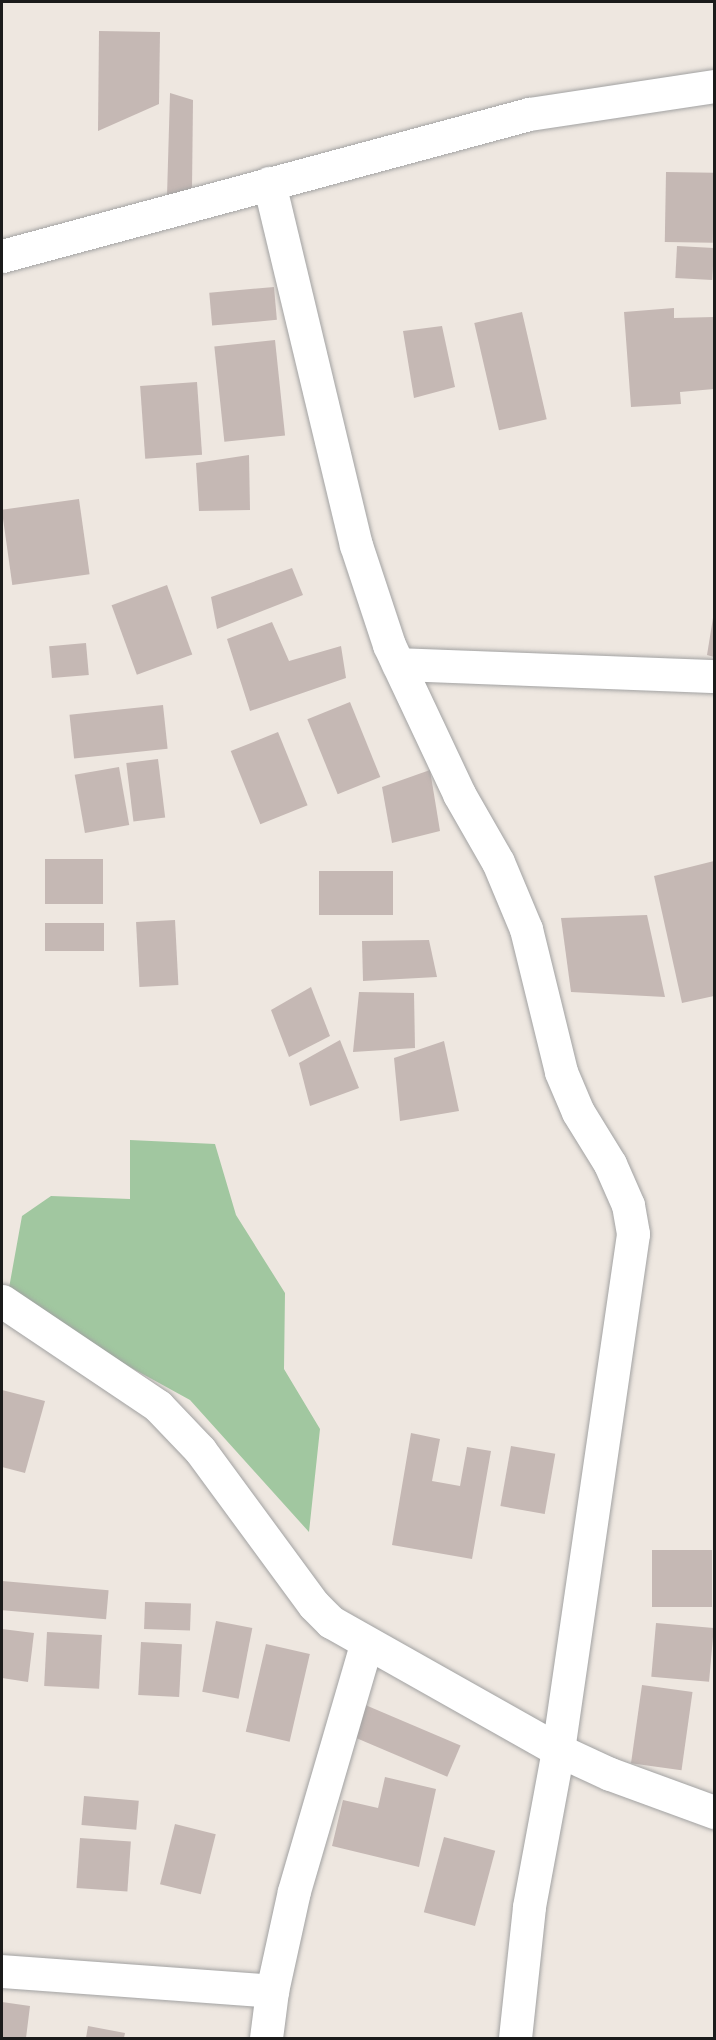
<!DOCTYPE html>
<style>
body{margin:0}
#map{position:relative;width:716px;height:2040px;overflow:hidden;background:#eee7e0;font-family:"PT Sans Narrow",sans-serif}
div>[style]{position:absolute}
.cemetery>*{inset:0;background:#a1c7a0}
.building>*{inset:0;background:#c5b8b4;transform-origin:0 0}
.roads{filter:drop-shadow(0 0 2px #a2a2a2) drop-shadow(0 0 2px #a2a2a2)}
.minor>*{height:33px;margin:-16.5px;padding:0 16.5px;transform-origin:16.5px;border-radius:16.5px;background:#fff}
span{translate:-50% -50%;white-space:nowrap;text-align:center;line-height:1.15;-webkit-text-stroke:4.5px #fff;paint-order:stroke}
.frame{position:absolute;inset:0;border:3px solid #1b1b1b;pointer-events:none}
</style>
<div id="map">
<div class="cemetery">
<div style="clip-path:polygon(130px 1140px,215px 1144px,236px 1215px,285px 1293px,284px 1369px,320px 1429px,309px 1532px,190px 1400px,57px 1327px,9px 1288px,22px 1216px,51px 1196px,130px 1199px)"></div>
</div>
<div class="building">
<div style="clip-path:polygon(99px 31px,160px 32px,159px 104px,98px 131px)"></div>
<div style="clip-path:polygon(170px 93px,193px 100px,192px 189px,167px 196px)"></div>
<div style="left:666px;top:172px;width:48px;height:70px;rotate:1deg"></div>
<div style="left:677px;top:246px;width:37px;height:32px;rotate:3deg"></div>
<div style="left:274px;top:287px;width:33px;height:65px;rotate:85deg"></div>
<div style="clip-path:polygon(674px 308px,674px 318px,714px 317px,714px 389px,680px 392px,681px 404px,631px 407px,624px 312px)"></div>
<div style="left:522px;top:312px;width:110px;height:49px;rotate:77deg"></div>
<div style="clip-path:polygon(442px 326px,455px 387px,414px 398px,403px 331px)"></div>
<div style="left:275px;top:340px;width:96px;height:61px;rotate:84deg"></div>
<div style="left:197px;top:382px;width:73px;height:57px;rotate:86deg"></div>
<div style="clip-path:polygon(249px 455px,250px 510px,199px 511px,196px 463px)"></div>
<div style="left:79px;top:499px;width:76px;height:78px;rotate:82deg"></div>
<div style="clip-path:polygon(292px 568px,303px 595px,217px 629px,211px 597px)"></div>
<div style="left:167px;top:585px;width:74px;height:59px;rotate:70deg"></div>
<div style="clip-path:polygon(713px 618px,714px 619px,714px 657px,707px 655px)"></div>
<div style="clip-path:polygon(272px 622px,289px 661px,341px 646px,346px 678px,250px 711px,227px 639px)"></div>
<div style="left:86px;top:643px;width:32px;height:37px;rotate:85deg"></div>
<div style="left:350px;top:702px;width:81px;height:46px;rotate:68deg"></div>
<div style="left:163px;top:705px;width:44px;height:94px;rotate:84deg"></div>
<div style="left:278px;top:732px;width:79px;height:51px;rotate:68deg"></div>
<div style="left:158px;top:759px;width:59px;height:32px;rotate:83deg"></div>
<div style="left:119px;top:767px;width:59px;height:45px;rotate:80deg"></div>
<div style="clip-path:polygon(430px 770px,440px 831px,392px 843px,382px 787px)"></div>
<div style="left:103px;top:859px;width:45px;height:58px;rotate:90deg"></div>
<div style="clip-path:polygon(714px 861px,714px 996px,682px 1003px,654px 876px)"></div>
<div style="left:393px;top:871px;width:44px;height:74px;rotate:90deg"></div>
<div style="clip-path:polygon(647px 915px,665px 997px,571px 992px,561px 918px)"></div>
<div style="left:175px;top:920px;width:65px;height:39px;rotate:87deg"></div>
<div style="left:104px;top:923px;width:28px;height:59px;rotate:90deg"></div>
<div style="clip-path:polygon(429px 940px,437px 977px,363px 981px,362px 941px)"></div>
<div style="clip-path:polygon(311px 987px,330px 1036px,289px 1057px,271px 1010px)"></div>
<div style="clip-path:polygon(359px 992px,414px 993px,415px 1048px,353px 1052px)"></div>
<div style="clip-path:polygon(340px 1040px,359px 1088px,310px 1106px,299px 1063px)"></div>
<div style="clip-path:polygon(444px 1041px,459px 1111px,400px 1121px,394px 1058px)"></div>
<div style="clip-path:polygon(2px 1390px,45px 1401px,25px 1473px,2px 1467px)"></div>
<div style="clip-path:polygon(411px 1433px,440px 1439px,432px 1481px,460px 1486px,467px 1447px,491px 1451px,472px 1559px,392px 1545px)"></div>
<div style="left:511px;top:1446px;width:45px;height:61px;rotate:10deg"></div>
<div style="left:652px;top:1550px;width:60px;height:57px"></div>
<div style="left:2px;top:1581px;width:107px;height:29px;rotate:5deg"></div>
<div style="left:145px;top:1602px;width:46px;height:27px;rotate:2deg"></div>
<div style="left:216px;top:1621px;width:37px;height:72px;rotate:11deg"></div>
<div style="left:656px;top:1623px;width:58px;height:54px;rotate:5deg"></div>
<div style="clip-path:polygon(2px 1629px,34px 1633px,28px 1682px,2px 1678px)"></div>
<div style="left:47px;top:1632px;width:55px;height:54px;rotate:3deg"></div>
<div style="left:141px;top:1642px;width:41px;height:53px;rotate:3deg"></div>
<div style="left:266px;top:1644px;width:45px;height:90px;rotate:13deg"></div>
<div style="left:642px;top:1685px;width:51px;height:79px;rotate:8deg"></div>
<div style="left:363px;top:1704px;width:106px;height:34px;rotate:23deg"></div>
<div style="clip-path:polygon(385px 1777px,436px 1789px,419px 1867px,332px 1846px,343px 1800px,378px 1808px)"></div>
<div style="left:84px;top:1796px;width:55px;height:29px;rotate:5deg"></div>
<div style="left:175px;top:1824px;width:42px;height:62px;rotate:14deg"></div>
<div style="left:444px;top:1837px;width:53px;height:78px;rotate:15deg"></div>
<div style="left:80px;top:1838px;width:51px;height:50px;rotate:4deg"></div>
<div style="clip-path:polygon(2px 2002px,30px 2006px,26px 2038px,2px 2038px)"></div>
<div style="clip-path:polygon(88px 2026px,125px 2033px,124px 2038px,86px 2038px)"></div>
</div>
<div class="roads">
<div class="minor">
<div style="left:269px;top:183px;width:372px;rotate:76.5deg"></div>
<div style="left:356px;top:545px;width:105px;rotate:71.7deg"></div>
<div style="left:389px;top:645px;width:165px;rotate:64.8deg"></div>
<div style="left:459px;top:794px;width:78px;rotate:60.2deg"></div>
<div style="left:498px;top:862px;width:73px;rotate:67.3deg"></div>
<div style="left:526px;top:929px;width:147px;rotate:76.2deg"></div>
<div style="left:561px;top:1072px;width:43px;rotate:67deg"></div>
<div style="left:578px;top:1112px;width:61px;rotate:58.4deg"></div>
<div style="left:610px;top:1164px;width:45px;rotate:66.3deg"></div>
<div style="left:628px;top:1205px;width:29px;rotate:80deg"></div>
<div style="left:633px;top:1234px;width:521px;rotate:98.27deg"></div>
<div style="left:558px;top:1750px;width:160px;rotate:100.5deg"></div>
<div style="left:529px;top:1907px;width:132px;rotate:96.1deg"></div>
<div style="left:2px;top:256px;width:546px;rotate:-15.08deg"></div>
<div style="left:529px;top:114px;width:187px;rotate:-8.6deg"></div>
<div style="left:398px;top:664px;width:316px;rotate:2.2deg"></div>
<div style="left:2px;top:1301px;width:188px;rotate:33.9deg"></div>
<div style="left:158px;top:1406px;width:61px;rotate:46.3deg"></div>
<div style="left:200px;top:1450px;width:192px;rotate:53.7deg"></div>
<div style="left:314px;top:1605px;width:24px;rotate:45deg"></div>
<div style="left:331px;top:1622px;width:261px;rotate:29.4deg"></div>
<div style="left:558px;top:1750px;width:57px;rotate:24.8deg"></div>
<div style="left:610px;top:1774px;width:111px;rotate:20.1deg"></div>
<div style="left:2px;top:1971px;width:271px;rotate:4.2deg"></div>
<div style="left:266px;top:2038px;width:47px;rotate:-82.7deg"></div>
<div style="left:272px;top:1991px;width:102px;rotate:-77.6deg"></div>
<div style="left:294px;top:1891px;width:257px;rotate:-73.7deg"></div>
</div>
</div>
<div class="frame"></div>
</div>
